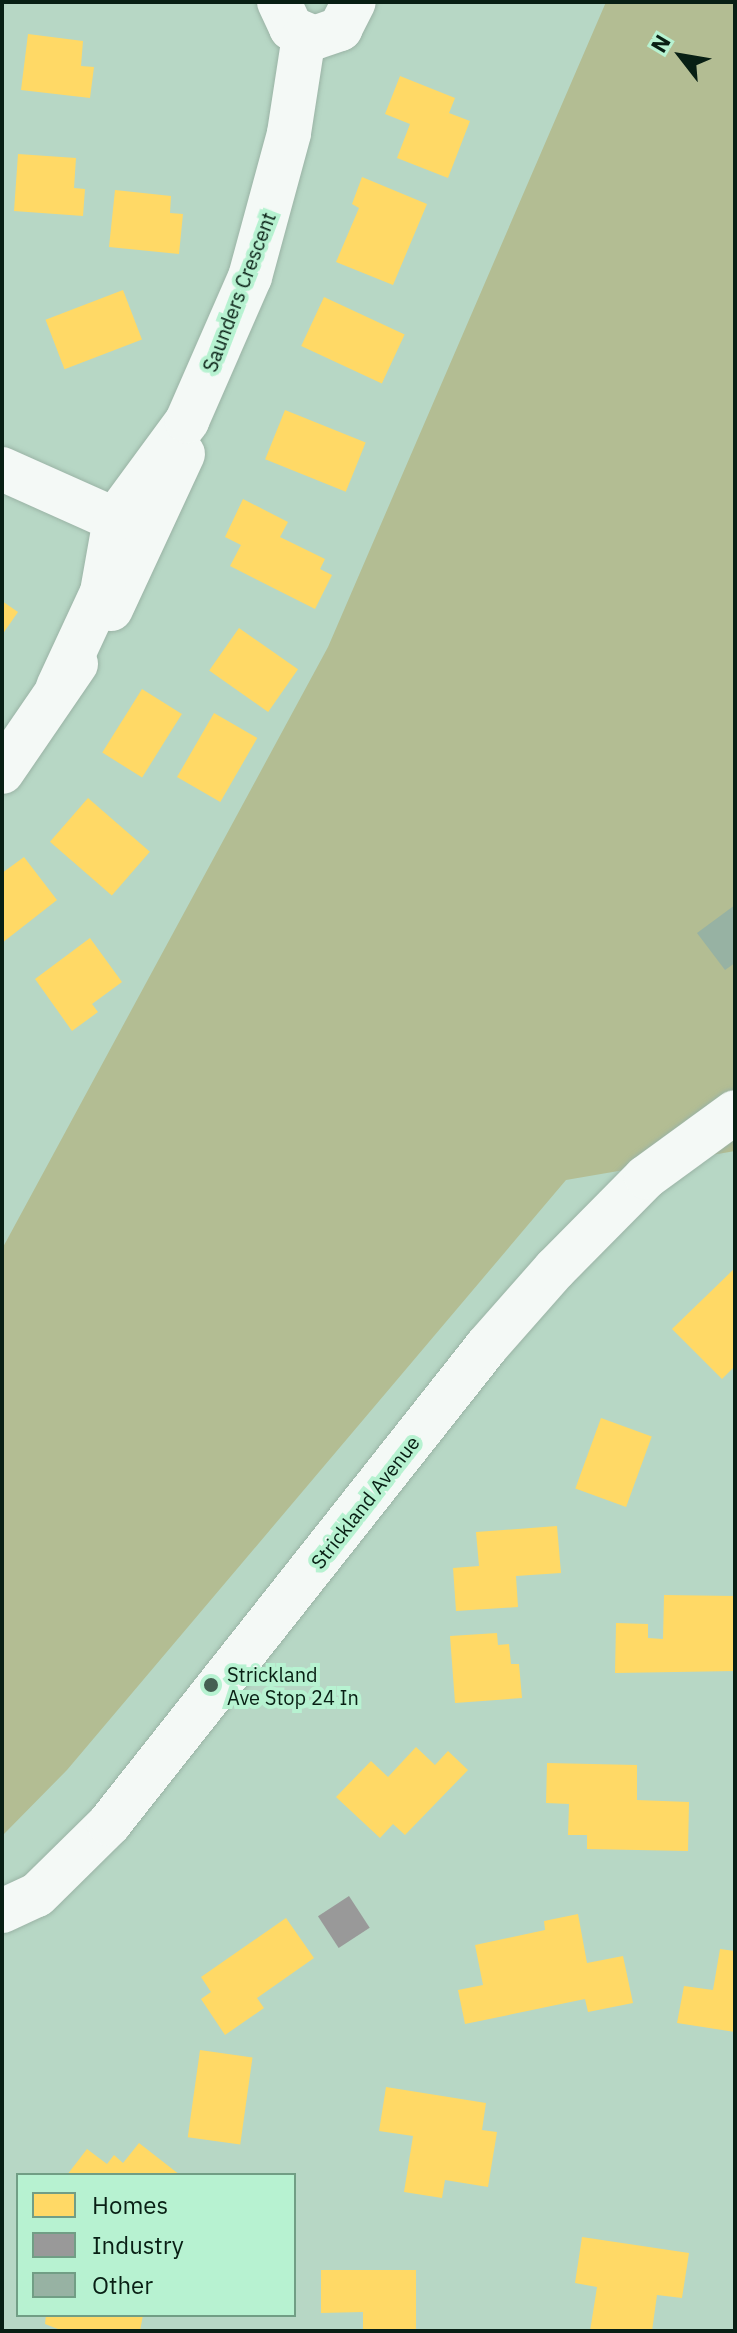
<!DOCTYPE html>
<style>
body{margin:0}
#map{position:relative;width:737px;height:2333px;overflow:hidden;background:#b7d7c5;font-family:"IBM Plex Sans",sans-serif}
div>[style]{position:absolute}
.green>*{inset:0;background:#b3bd93}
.homes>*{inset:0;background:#ffd966;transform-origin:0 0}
.industry>*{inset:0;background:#999;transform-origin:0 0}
.building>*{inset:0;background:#97b2a3}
.roads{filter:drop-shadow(0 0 2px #9ab3a5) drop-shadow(0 0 2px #9ab3a5)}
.minor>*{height:44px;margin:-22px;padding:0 22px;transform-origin:22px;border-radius:22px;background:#f4f9f6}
.dots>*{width:22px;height:22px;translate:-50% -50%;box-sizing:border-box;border:4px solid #b7f2d1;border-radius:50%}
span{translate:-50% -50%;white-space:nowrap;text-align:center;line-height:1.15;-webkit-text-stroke:8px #b7f2d1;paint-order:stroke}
.street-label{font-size:20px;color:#081f14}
.poi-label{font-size:20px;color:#081f14}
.left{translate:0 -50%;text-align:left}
.frame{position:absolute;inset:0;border:4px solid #081f14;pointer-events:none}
.legend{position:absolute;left:16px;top:2173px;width:280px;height:144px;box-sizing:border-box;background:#b7f2d1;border:2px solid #719e85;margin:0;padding:10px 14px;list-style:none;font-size:24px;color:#081f14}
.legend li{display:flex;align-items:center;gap:16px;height:40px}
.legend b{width:40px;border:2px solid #719e85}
.north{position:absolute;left:641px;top:16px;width:80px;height:80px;-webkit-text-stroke:6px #b7f2d1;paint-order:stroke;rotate:301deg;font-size:22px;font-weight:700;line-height:32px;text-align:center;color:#081f14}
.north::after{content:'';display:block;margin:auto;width:28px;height:36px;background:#081f14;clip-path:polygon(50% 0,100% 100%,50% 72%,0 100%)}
</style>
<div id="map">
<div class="green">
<div style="clip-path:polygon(606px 2px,735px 2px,735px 1151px,566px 1180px,67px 1770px,2px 1836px,2px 1249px,328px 647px)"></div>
</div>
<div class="homes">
<div style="clip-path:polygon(28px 34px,83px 41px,81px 66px,94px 67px,90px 98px,21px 90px)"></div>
<div style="clip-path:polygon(400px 76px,455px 98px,449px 113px,470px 121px,448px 178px,397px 158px,410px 124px,385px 114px)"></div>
<div style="clip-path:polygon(18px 154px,76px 158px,74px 188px,85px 189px,83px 216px,14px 211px)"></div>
<div style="clip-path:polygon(362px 177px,427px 204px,393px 285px,336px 262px,359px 208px,352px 204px)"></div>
<div style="clip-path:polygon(115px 190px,171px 196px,170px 213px,183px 214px,179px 254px,109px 247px)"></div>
<div style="left:123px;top:290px;width:53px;height:83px;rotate:69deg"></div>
<div style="left:324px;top:297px;width:89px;height:54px;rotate:25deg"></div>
<div style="left:285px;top:410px;width:87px;height:53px;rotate:22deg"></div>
<div style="clip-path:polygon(243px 499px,288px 522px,280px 537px,325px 559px,320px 569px,332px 575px,315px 609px,230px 566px,241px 545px,225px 537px)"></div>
<div style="clip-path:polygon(2px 601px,18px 612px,2px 635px)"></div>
<div style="left:239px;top:628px;width:72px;height:52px;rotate:35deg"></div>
<div style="left:142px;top:689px;width:47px;height:75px;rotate:32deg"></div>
<div style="left:214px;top:713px;width:50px;height:74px;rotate:30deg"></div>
<div style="left:88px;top:798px;width:82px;height:58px;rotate:41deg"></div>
<div style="clip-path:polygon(24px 857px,57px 900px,2px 943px,2px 873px)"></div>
<div style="clip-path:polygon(90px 938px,122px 982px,92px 1004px,98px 1012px,72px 1031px,35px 979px)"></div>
<div style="clip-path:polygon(735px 1268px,735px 1366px,722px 1379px,672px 1329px)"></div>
<div style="left:601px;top:1418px;width:54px;height:75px;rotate:20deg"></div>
<div style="clip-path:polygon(557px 1526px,561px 1573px,516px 1576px,518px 1607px,456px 1611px,453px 1568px,479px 1566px,476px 1532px)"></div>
<div style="clip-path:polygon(664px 1595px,735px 1596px,735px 1671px,615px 1673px,616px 1623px,648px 1624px,648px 1638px,663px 1639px)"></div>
<div style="clip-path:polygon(497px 1633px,498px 1645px,509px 1644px,511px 1664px,519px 1664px,522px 1698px,455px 1703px,450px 1636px)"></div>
<div style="clip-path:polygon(416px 1747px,435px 1765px,448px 1751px,468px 1770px,405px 1835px,393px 1824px,380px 1838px,336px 1797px,371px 1761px,388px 1777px)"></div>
<div style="clip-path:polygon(547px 1763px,637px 1765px,637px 1800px,689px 1802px,688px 1851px,587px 1849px,587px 1835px,568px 1835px,569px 1804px,546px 1803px)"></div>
<div style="clip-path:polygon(578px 1914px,587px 1963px,623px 1956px,633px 2003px,588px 2012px,585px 1999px,465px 2024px,458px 1990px,483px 1985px,475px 1945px,545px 1930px,544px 1921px)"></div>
<div style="clip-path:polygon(286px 1918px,314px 1958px,257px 1998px,264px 2008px,225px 2035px,201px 1999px,211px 1992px,201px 1977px)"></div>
<div style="clip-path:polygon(720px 1949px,735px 1951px,735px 2032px,677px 2023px,684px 1986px,713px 1990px)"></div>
<div style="left:200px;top:2050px;width:53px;height:88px;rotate:8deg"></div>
<div style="clip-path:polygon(386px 2087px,486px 2103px,482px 2130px,497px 2132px,488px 2187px,445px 2180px,442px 2198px,404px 2192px,413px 2136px,379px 2131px)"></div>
<div style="clip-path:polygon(139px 2143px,180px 2175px,67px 2175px,87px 2149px,107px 2164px,114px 2155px,123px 2163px)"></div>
<div style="clip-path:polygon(582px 2237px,689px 2253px,682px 2298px,657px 2295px,652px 2331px,590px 2331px,597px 2287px,575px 2283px)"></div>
<div style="clip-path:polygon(321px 2270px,416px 2270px,416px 2331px,363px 2331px,363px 2312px,321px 2313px)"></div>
<div style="clip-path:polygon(46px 2315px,143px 2315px,140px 2331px,63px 2331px,45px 2324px)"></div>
</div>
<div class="industry">
<div style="left:349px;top:1896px;width:38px;height:37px;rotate:57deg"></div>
</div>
<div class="building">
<div style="clip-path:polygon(735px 905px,735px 963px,725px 970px,697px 933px)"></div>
</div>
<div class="roads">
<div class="minor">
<div style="left:279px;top:2px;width:29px;rotate:65deg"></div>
<div style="left:291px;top:28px;width:25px;rotate:23deg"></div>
<div style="left:314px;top:38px;width:28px;rotate:-19deg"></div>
<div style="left:340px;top:29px;width:30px;rotate:-63deg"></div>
<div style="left:2px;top:469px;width:154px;rotate:24.1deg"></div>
<div style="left:111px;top:609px;width:171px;rotate:-65.1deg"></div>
<div style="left:58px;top:687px;width:105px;rotate:-65.1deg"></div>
<div style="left:102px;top:592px;width:74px;rotate:-79.9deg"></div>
<div style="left:115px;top:519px;width:122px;rotate:-53.7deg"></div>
<div style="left:187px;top:421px;width:157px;rotate:-66.4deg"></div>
<div style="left:250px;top:277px;width:149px;rotate:-74.8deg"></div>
<div style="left:289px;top:133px;width:98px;rotate:-81.2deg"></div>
<div style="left:2px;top:772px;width:131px;rotate:-55.6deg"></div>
<div style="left:2px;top:1911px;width:38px;rotate:-25deg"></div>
<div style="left:37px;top:1895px;width:101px;rotate:-44.6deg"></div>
<div style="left:109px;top:1824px;width:609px;rotate:-51.66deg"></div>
<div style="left:487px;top:1346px;width:103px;rotate:-48.6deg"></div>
<div style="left:555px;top:1269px;width:129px;rotate:-45.3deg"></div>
<div style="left:646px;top:1177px;width:110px;rotate:-36.1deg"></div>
</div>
</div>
<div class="dots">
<div style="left:211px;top:1685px;background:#455f52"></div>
</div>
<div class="street-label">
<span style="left:239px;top:292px;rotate:-69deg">Saunders Crescent</span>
<span style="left:365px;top:1502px;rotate:-52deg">Strickland Avenue</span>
</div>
<div class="poi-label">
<span class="left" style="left:227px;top:1686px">Strickland<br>Ave Stop 24 In</span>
</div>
<div class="frame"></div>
<ul class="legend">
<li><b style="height:22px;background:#ffd966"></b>Homes</li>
<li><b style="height:22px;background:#999"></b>Industry</li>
<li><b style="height:22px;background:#97b2a3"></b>Other</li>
</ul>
<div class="north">N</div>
</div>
